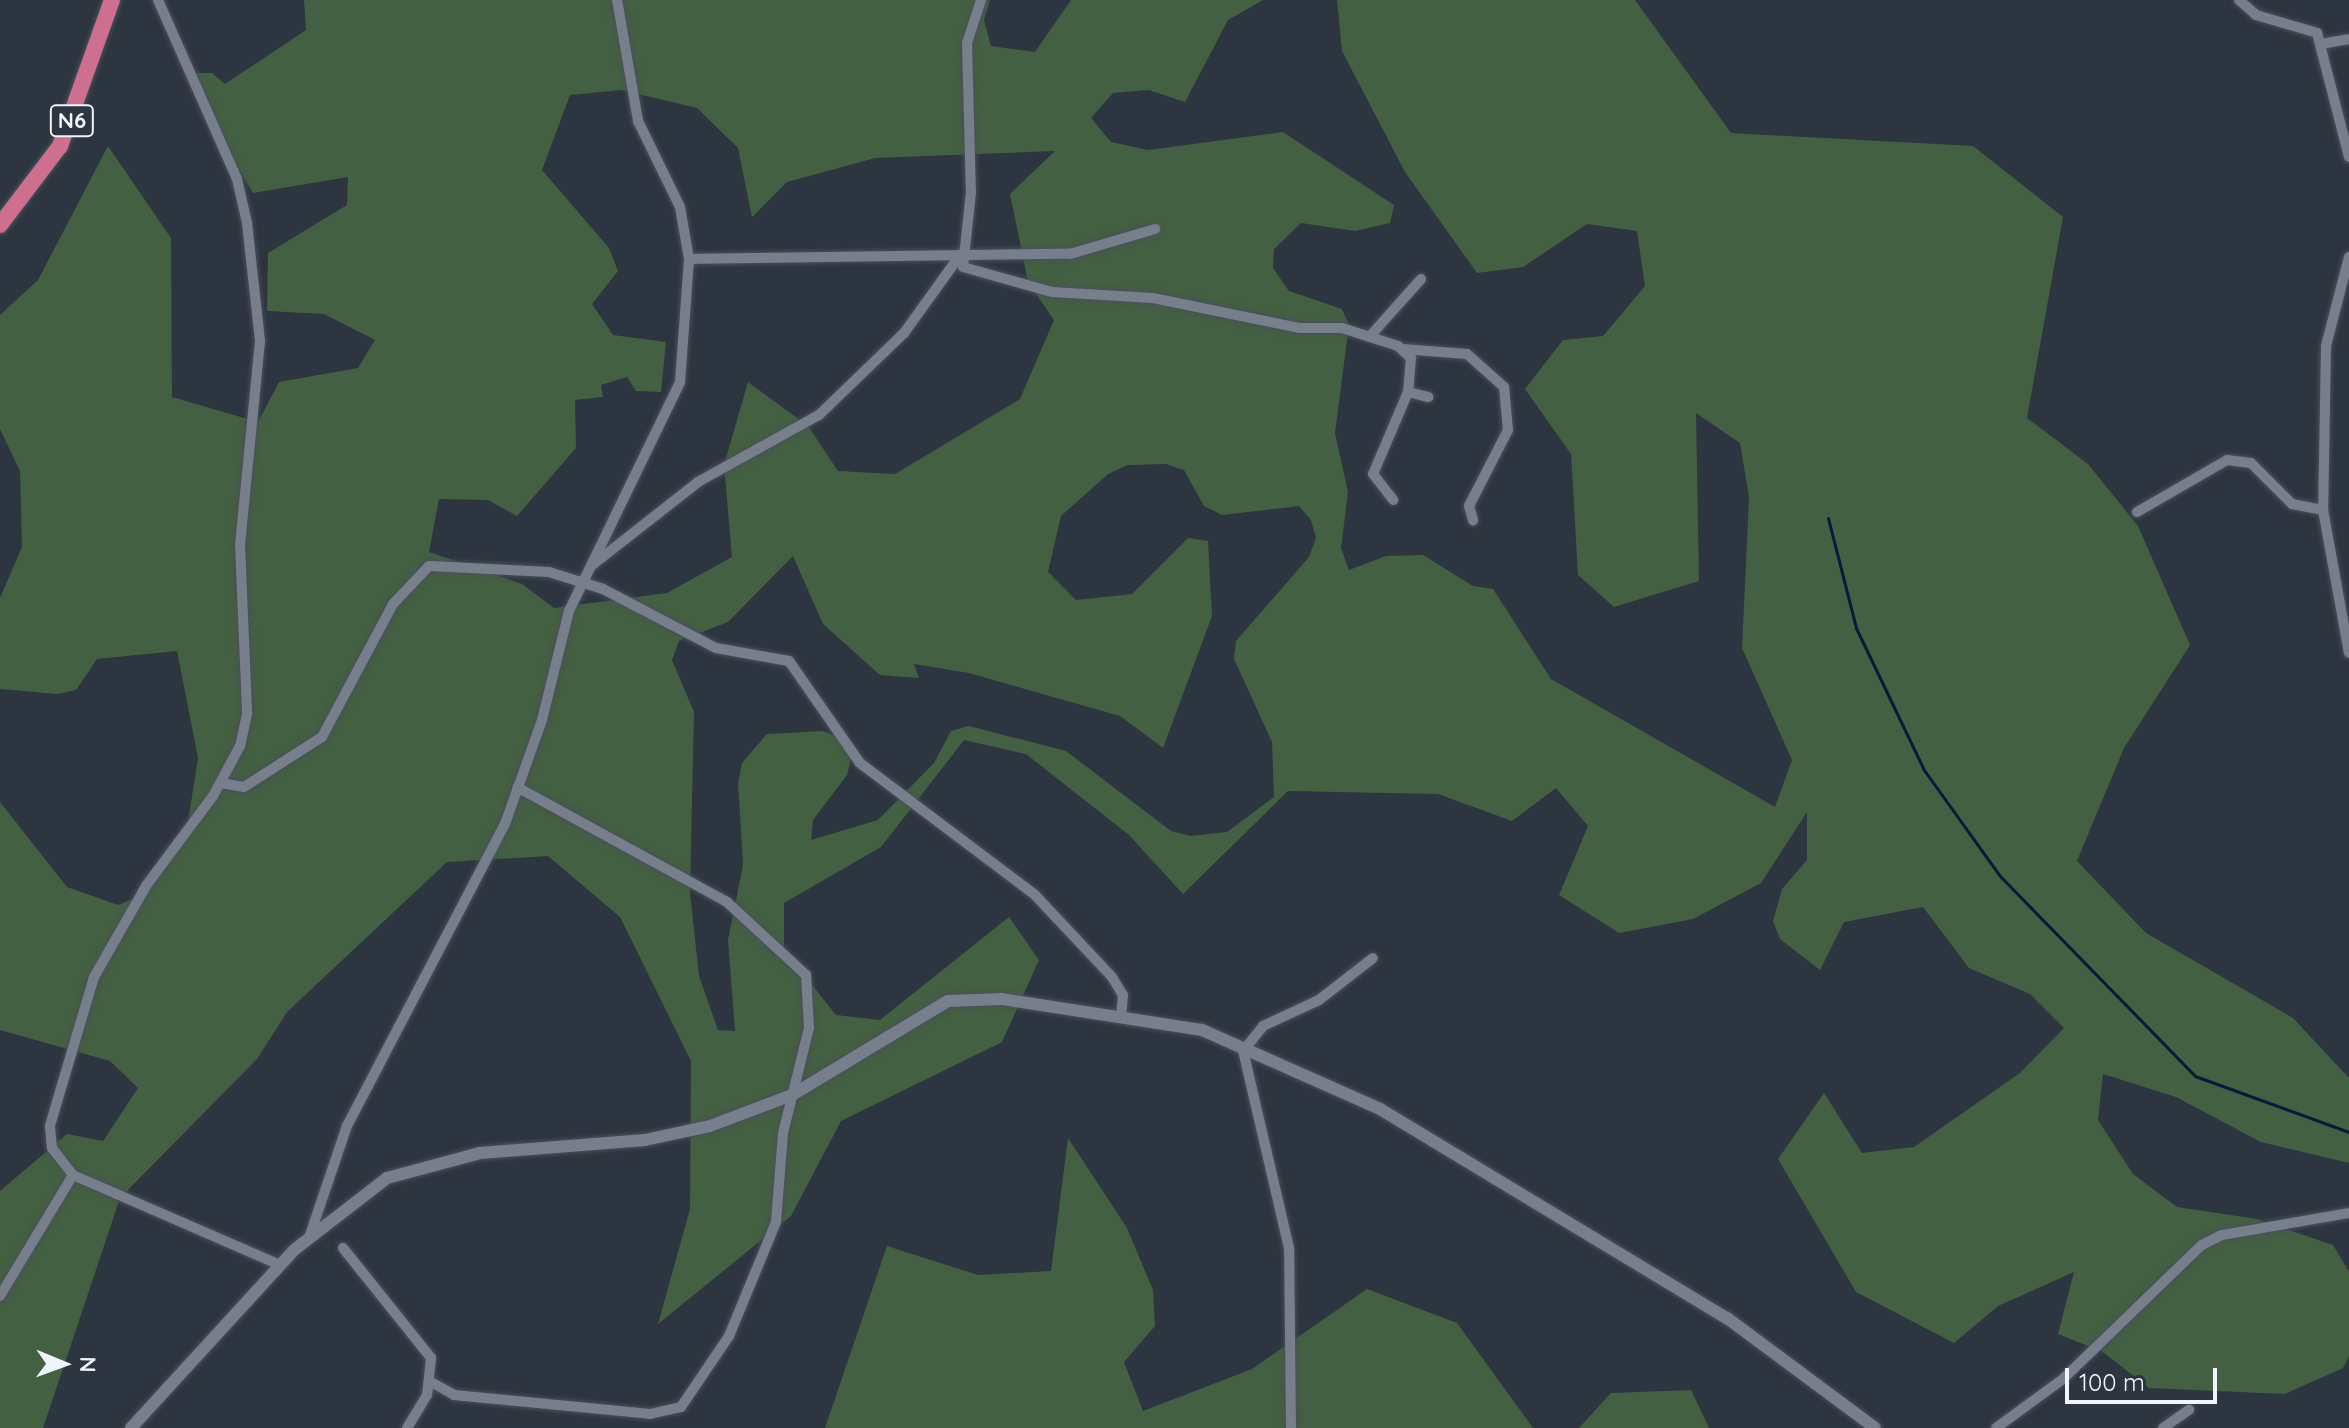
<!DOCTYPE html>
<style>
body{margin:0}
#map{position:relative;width:2349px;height:1428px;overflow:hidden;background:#2d3540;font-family:Quicksand,sans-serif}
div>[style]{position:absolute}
.green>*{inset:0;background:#436042}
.stream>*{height:3px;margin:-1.5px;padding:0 1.5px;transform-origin:1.5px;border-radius:1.5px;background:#061a3a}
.roads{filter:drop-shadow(0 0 2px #4a505a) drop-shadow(0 0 2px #4a505a)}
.minor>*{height:10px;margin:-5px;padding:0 5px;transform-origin:5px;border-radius:5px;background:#767f8b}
.tertiary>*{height:12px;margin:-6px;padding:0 6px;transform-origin:6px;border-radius:6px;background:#767f8b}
.trunk>*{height:16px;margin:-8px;padding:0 8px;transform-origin:8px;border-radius:8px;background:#ce6f90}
span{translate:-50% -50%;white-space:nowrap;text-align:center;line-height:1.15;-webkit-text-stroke:7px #2d3540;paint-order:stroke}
.shield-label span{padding:2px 6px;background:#2d3540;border:2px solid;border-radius:6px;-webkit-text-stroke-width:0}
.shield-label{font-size:22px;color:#f0f5fd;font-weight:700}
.north{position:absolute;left:24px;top:1324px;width:80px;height:80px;-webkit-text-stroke:6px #2d3540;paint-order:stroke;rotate:91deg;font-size:22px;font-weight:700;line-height:32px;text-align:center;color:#f0f5fd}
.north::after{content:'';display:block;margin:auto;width:28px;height:36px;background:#f0f5fd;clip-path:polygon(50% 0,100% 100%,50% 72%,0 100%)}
.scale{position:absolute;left:2065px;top:1368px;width:152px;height:36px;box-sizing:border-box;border:4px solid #f0f5fd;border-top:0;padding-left:10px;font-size:24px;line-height:28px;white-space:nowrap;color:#f0f5fd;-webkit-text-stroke:6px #2d3540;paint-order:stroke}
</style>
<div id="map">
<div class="green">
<div style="clip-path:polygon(evenodd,304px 0,990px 0,984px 20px,991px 46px,1035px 52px,1071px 0,1263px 0,1228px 20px,1185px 102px,1149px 90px,1113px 93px,1091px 118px,1111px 142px,1148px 150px,1283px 132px,1394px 205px,1390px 223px,1355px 231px,1301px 223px,1274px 249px,1273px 268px,1289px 291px,1342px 309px,1349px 325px,1335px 433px,1348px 492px,1341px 548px,1349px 570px,1386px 556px,1423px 555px,1473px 586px,1493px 589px,1551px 679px,1775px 807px,1792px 760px,1742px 648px,1749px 497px,1740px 443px,1696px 413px,1699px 581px,1614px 607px,1578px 575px,1571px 454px,1525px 389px,1563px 340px,1603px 336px,1645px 286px,1637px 231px,1587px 224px,1523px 267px,1477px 273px,1405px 172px,1342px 51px,1337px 0,1635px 0,1731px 133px,1973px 146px,2063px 217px,2027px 418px,2088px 464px,2138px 526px,2190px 645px,2124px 748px,2077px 861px,2146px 933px,2293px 1018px,2349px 1078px,2349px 1163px,2261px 1142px,2176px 1097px,2103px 1074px,2098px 1120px,2133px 1174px,2177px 1207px,2257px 1219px,2333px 1245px,2349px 1272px,2349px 1356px,2343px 1368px,2285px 1394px,2149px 1388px,2103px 1352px,2058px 1334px,2074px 1272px,1998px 1306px,1954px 1343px,1856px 1292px,1778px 1159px,1824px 1093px,1862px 1153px,1914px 1147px,2020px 1073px,2064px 1028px,2030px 994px,1969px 968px,1923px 907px,1844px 922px,1820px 970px,1780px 939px,1773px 921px,1782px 889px,1807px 860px,1807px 812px,1761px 883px,1693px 919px,1619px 933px,1559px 895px,1588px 826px,1556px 788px,1512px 821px,1438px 794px,1288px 791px,1183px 894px,1129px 835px,1026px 754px,964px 740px,881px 847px,784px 903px,784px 950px,836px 1015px,880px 1020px,1009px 917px,1039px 960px,1002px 1042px,841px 1121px,791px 1216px,658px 1324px,690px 1209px,691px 1061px,620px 917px,548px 856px,447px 862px,287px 1012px,257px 1059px,120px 1198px,43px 1428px,0 1428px,0 1191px,67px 1134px,103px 1141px,138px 1088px,110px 1061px,0 1030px,0 802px,67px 887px,118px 905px,136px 898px,186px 835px,198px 758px,177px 651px,97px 659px,76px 690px,57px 694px,0 689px,0 598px,22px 547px,20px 471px,0 429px,0 315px,38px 280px,108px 146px,171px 238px,172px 397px,258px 422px,279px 382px,358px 368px,375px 340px,324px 314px,267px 311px,268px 253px,347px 205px,348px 177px,253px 193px,213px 127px,194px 73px,212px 73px,225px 84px,306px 30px,304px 0,621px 90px,697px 108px,738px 148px,752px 217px,787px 182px,875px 158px,1055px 151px,1010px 194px,1028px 282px,1054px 320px,1020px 399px,895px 474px,838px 471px,808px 426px,748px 382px,724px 465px,732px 557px,667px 593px,554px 608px,522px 584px,429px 552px,439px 499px,488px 500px,517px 516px,576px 448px,575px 400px,603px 397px,601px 385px,627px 377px,636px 391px,661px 392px,666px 342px,613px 335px,592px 304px,618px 271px,609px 248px,542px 170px,570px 95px,621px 90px,304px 0,1166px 464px,1184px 470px,1204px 506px,1222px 515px,1299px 506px,1311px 520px,1316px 538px,1309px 557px,1236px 641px,1234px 659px,1272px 742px,1274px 797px,1227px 832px,1190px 836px,1171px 831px,1066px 751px,969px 726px,951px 731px,934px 763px,878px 820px,811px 840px,813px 820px,847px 775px,852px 755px,842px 739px,823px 731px,767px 734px,742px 763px,738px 783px,743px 865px,728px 940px,735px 1031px,718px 1030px,699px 976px,690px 892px,694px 712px,672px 660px,679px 641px,728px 622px,793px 556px,823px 624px,880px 675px,919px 678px,914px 664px,969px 673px,1120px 716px,1163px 748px,1212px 616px,1208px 541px,1188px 538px,1132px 594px,1076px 600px,1048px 572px,1061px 516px,1108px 474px,1128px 465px,1166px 464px)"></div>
<div style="clip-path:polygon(1068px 1138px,1127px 1228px,1153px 1290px,1155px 1326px,1124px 1362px,1143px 1411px,1252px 1369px,1367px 1289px,1457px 1323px,1533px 1428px,825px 1428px,887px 1246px,978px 1275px,1051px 1271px)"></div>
<div style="clip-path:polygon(1691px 1390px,1709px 1428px,1579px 1428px,1611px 1393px)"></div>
</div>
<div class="stream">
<div style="left:1828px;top:518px;width:114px;rotate:75.7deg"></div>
<div style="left:1856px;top:628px;width:157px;rotate:64.4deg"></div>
<div style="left:1924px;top:770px;width:130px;rotate:54.4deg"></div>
<div style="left:2000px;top:876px;width:279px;rotate:45.7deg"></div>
<div style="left:2195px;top:1076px;width:164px;rotate:20deg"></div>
</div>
<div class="roads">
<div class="minor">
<div style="left:158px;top:0;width:196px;rotate:66.2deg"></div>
<div style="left:237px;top:179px;width:45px;rotate:77.2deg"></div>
<div style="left:247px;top:223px;width:119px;rotate:83.7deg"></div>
<div style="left:260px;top:341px;width:204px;rotate:95.6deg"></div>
<div style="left:240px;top:544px;width:170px;rotate:87.6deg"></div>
<div style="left:247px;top:714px;width:33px;rotate:102deg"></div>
<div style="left:240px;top:746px;width:57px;rotate:118.4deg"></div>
<div style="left:213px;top:796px;width:112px;rotate:126.7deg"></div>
<div style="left:146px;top:886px;width:105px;rotate:119.7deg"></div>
<div style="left:94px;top:977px;width:155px;rotate:106.5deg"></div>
<div style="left:50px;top:1126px;width:22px;rotate:85deg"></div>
<div style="left:52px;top:1148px;width:34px;rotate:52deg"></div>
<div style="left:73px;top:1175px;width:226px;rotate:23.5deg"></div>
<div style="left:981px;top:0;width:45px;rotate:108deg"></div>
<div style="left:967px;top:43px;width:149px;rotate:88.5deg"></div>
<div style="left:971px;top:192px;width:75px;rotate:96.1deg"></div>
<div style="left:963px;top:267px;width:92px;rotate:15.7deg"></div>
<div style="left:1052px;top:292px;width:101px;rotate:3.4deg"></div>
<div style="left:1153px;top:298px;width:149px;rotate:11.6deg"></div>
<div style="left:1299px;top:328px;width:43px"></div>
<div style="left:1342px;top:328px;width:59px;rotate:17.8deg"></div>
<div style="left:1398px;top:346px;width:18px;rotate:43deg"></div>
<div style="left:1411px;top:358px;width:34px;rotate:95deg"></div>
<div style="left:1408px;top:392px;width:89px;rotate:113.1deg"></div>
<div style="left:1373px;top:474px;width:33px;rotate:52deg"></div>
<div style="left:2239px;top:0;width:23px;rotate:41deg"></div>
<div style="left:2256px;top:15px;width:64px;rotate:16.4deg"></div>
<div style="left:2317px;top:33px;width:128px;rotate:75.5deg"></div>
<div style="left:2321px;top:44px;width:28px;rotate:-10deg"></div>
<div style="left:2349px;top:257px;width:92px;rotate:104.5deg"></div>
<div style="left:2326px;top:346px;width:164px;rotate:91deg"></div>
<div style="left:2323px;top:510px;width:145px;rotate:79.7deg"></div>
<div style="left:689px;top:259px;width:381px;rotate:-0.8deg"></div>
<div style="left:1070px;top:254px;width:89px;rotate:-16.4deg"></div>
<div style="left:1371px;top:335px;width:75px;rotate:-48.2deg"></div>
<div style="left:1403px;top:349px;width:64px;rotate:4.5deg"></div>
<div style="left:1467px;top:354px;width:50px;rotate:41.7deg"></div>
<div style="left:1504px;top:387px;width:43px;rotate:84.7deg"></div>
<div style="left:1508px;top:430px;width:85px;rotate:117.2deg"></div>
<div style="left:1469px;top:506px;width:15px;rotate:74deg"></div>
<div style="left:1408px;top:392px;width:21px;rotate:14deg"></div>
<div style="left:2137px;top:512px;width:104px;rotate:-30deg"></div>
<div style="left:2227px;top:460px;width:24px;rotate:7deg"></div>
<div style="left:2251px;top:463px;width:58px;rotate:45deg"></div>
<div style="left:2292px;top:504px;width:32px;rotate:11deg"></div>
<div style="left:591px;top:566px;width:136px;rotate:-38.1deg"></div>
<div style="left:698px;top:482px;width:138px;rotate:-29deg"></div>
<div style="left:819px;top:415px;width:118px;rotate:-44deg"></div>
<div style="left:904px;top:333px;width:97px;rotate:-54.2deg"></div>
<div style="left:221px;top:783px;width:23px;rotate:10deg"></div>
<div style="left:244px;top:787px;width:93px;rotate:-32.7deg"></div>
<div style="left:322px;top:737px;width:151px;rotate:-61.9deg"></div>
<div style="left:393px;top:604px;width:52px;rotate:-46.5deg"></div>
<div style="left:429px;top:566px;width:120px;rotate:2.9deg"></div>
<div style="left:549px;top:572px;width:57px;rotate:17.5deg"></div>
<div style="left:603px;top:589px;width:127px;rotate:27.6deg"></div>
<div style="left:716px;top:648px;width:74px;rotate:10.1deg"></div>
<div style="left:789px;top:661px;width:124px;rotate:55.2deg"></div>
<div style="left:860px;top:763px;width:219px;rotate:37deg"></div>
<div style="left:1035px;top:895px;width:112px;rotate:46.8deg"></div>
<div style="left:1112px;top:977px;width:21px;rotate:59deg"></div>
<div style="left:1123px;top:995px;width:21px;rotate:95deg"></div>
<div style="left:310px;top:1235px;width:115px;rotate:-71.3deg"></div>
<div style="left:347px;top:1126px;width:341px;rotate:-62.4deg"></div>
<div style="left:505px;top:824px;width:110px;rotate:-70.4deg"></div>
<div style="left:542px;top:720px;width:112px;rotate:-76.1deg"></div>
<div style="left:569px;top:611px;width:254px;rotate:-64.1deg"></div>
<div style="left:680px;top:382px;width:123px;rotate:-85.8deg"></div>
<div style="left:689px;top:259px;width:53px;rotate:-99.8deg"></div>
<div style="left:680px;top:207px;width:96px;rotate:-116deg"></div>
<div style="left:638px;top:121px;width:123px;rotate:-99.8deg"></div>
<div style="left:343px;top:1248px;width:141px;rotate:51.3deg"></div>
<div style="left:431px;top:1358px;width:37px;rotate:96deg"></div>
<div style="left:427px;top:1395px;width:39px;rotate:121deg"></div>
<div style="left:0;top:1296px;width:141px;rotate:-58.9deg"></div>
<div style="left:431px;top:1382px;width:26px;rotate:29deg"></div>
<div style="left:454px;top:1395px;width:197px;rotate:5.5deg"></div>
<div style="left:650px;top:1414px;width:32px;rotate:-13deg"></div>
<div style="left:681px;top:1407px;width:86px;rotate:-55.9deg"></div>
<div style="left:729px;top:1336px;width:123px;rotate:-67.6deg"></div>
<div style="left:776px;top:1222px;width:89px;rotate:-85.5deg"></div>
<div style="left:783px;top:1133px;width:108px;rotate:-76.1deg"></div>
<div style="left:809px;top:1028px;width:53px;rotate:-93.2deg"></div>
<div style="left:806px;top:975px;width:108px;rotate:-137.3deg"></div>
<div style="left:727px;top:902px;width:239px;rotate:-151.3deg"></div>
<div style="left:1291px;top:1428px;width:180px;rotate:-90.6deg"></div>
<div style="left:1289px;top:1248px;width:202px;rotate:-103.1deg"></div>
<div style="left:1243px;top:1051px;width:32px;rotate:-51deg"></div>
<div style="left:1263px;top:1026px;width:62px;rotate:-24.9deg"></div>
<div style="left:1319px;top:1000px;width:68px;rotate:-37.9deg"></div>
<div style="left:1996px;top:1428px;width:83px;rotate:-36.2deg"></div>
<div style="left:2063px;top:1379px;width:193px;rotate:-44deg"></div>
<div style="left:2202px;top:1245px;width:22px;rotate:-27deg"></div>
<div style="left:2222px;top:1235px;width:129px;rotate:-9.8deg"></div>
<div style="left:2163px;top:1428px;width:32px;rotate:-35deg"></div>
</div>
<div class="tertiary">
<div style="left:131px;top:1428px;width:241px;rotate:-47.5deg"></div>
<div style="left:294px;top:1250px;width:118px;rotate:-37.7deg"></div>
<div style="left:387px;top:1178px;width:96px;rotate:-15deg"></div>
<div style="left:480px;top:1153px;width:166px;rotate:-4.5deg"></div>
<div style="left:645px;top:1140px;width:66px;rotate:-12.2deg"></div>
<div style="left:710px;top:1126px;width:88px;rotate:-20.7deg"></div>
<div style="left:792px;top:1095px;width:182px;rotate:-31.1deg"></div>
<div style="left:948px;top:1001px;width:54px;rotate:-2.1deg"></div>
<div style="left:1002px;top:999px;width:202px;rotate:8.8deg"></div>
<div style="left:1202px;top:1030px;width:195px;rotate:23.9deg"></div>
<div style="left:1380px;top:1109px;width:405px;rotate:31.1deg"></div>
<div style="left:1727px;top:1318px;width:184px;rotate:36.6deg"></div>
</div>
<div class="trunk">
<div style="left:0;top:225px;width:99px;rotate:-52.8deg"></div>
<div style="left:60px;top:146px;width:155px;rotate:-70.4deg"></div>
</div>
</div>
<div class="shield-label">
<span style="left:72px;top:121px">N6</span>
</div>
<div class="north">N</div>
<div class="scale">100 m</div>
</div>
